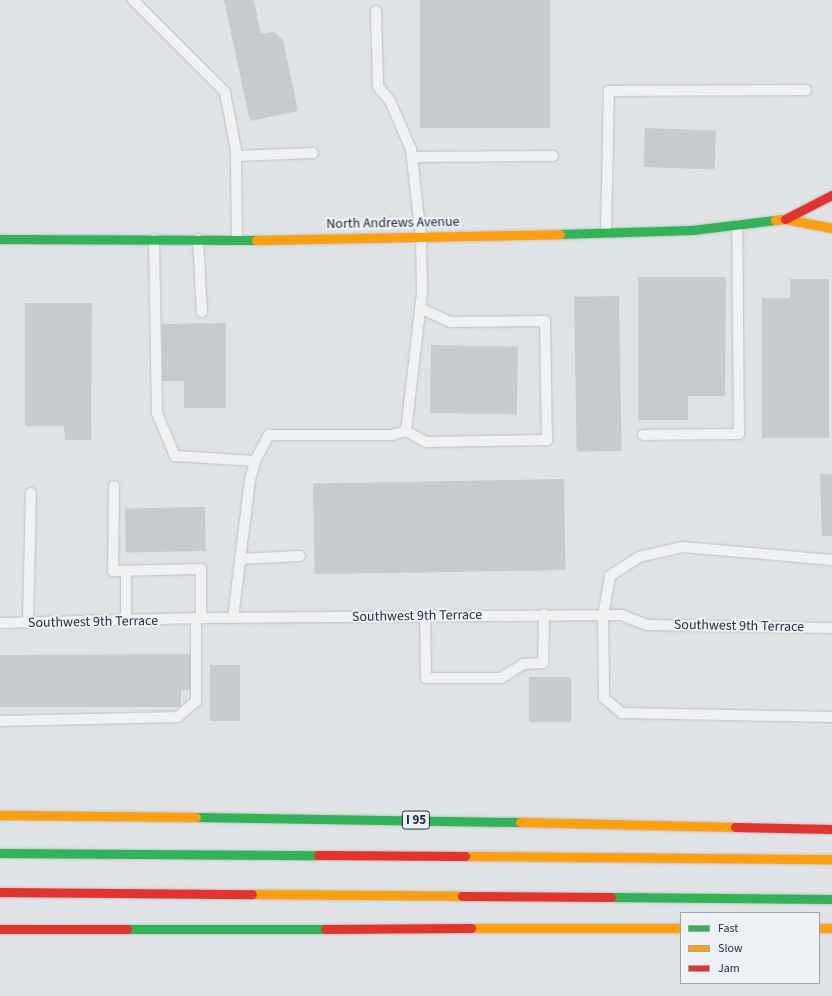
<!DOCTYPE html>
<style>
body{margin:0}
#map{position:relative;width:832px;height:996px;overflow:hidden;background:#e0e3e6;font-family:"Source Sans 3",sans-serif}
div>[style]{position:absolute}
.building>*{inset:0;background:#c8cbce;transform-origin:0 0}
.roads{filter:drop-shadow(0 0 1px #bec1c4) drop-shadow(0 0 1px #bec1c4)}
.lane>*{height:10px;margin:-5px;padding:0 5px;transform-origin:5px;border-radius:5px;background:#f0f1f2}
.fast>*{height:9px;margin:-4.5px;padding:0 4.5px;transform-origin:4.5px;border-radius:4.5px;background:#30b455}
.slow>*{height:9px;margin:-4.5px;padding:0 4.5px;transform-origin:4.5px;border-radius:4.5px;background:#ff9f0a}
.jam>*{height:9px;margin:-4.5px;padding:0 4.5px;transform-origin:4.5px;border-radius:4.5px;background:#e5322d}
span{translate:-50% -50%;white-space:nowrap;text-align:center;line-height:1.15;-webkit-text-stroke:4px #edf1f6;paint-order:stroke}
.shield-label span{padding:1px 3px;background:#edf1f6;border:1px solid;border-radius:3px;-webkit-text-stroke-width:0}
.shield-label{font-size:13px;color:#263140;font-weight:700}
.street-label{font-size:14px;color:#263140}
.legend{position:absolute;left:680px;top:912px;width:140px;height:72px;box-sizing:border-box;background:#edf1f6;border:1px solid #9da4ad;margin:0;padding:5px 7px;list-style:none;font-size:12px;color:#263140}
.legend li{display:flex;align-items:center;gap:8px;height:20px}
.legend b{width:20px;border:1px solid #9da4ad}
</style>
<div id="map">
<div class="building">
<div style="clip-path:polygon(224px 0,254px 0,261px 34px,274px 32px,283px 40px,298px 111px,250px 121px)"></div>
<div style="left:420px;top:0;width:130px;height:128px"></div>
<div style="left:645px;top:128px;width:71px;height:39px;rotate:2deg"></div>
<div style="clip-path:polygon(638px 277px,726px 277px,725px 396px,688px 396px,688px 420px,638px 420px)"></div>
<div style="clip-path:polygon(790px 279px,829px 279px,829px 438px,762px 438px,762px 298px,790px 298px)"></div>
<div style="left:619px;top:296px;width:155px;height:45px;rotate:89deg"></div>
<div style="clip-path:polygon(25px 303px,92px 303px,91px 440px,65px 440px,64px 426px,25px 426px)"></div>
<div style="clip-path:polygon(226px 323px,226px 408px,184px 408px,184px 381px,162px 381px,162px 324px)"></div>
<div style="left:431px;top:345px;width:87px;height:68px;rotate:1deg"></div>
<div style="clip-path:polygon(820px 474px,832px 474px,832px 536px,822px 536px)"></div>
<div style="left:564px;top:479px;width:91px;height:251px;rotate:89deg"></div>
<div style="left:205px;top:507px;width:44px;height:80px;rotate:89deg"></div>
<div style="clip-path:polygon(193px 654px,193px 690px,181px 690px,181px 707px,0 707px,0 655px)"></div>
<div style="left:210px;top:665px;width:30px;height:56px"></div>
<div style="left:529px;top:677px;width:42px;height:45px"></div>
</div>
<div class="roads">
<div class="lane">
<div style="left:133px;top:0;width:130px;rotate:45deg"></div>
<div style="left:225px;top:92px;width:59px;rotate:79.3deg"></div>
<div style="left:236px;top:150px;width:89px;rotate:89.4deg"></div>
<div style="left:236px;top:156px;width:77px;rotate:-2.2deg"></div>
<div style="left:412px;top:157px;width:141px;rotate:-0.4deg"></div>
<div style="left:606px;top:233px;width:142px;rotate:-88.8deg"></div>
<div style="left:609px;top:91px;width:197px;rotate:-0.3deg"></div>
<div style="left:154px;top:239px;width:174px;rotate:89deg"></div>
<div style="left:157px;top:413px;width:47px;rotate:67.3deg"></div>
<div style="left:175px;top:456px;width:80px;rotate:3.6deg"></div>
<div style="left:198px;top:239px;width:73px;rotate:86.9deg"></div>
<div style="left:406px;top:431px;width:23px;rotate:29deg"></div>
<div style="left:426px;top:442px;width:121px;rotate:-0.9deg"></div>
<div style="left:547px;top:440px;width:119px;rotate:-91deg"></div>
<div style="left:545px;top:321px;width:95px;rotate:179.4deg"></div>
<div style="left:450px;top:322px;width:33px;rotate:-155deg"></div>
<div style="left:643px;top:435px;width:96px;rotate:-0.6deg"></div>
<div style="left:739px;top:434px;width:209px;rotate:-90.5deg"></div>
<div style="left:114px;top:486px;width:85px;rotate:90.7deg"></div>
<div style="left:113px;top:571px;width:88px;rotate:-1.3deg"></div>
<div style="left:201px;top:569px;width:49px;rotate:90deg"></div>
<div style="left:240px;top:559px;width:60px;rotate:-2.9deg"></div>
<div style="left:832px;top:560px;width:150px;rotate:-175deg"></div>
<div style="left:683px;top:547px;width:45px;rotate:167.2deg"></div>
<div style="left:639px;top:557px;width:35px;rotate:147deg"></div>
<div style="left:610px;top:576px;width:40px;rotate:100deg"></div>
<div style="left:603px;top:615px;width:83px;rotate:89.3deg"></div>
<div style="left:604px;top:698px;width:23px;rotate:40deg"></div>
<div style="left:622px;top:713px;width:210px;rotate:1.1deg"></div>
<div style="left:425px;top:616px;width:62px;rotate:89.1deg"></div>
<div style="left:426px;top:678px;width:75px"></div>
<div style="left:501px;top:678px;width:26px;rotate:-32deg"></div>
<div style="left:523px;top:664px;width:20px;rotate:-3deg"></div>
<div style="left:543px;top:663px;width:49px;rotate:-88.8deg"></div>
<div style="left:233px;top:618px;width:139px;rotate:-83deg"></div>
<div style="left:250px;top:480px;width:20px;rotate:-75deg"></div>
<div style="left:255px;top:461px;width:30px;rotate:-62deg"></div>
<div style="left:269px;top:435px;width:123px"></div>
<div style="left:392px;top:435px;width:15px;rotate:-16deg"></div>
<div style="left:406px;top:431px;width:140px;rotate:-83.4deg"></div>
<div style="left:422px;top:292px;width:55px;rotate:-91deg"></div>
<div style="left:421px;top:237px;width:89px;rotate:-96.5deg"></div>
<div style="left:411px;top:149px;width:52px;rotate:-113.6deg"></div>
<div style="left:390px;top:101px;width:19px;rotate:-129deg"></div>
<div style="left:378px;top:86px;width:75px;rotate:-91.5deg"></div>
<div style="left:126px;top:621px;width:50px;rotate:-90deg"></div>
<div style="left:0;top:623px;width:201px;rotate:-1.4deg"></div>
<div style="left:201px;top:618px;width:420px;rotate:-0.4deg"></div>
<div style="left:621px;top:615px;width:28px;rotate:21deg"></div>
<div style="left:647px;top:625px;width:185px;rotate:0.9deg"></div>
<div style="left:28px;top:623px;width:130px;rotate:-88.7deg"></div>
<div style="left:0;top:721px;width:178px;rotate:-1.3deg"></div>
<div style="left:178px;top:717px;width:24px;rotate:-42deg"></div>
<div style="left:196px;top:701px;width:82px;rotate:-90deg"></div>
</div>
<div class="fast">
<div style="left:560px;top:234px;width:132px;rotate:-1.7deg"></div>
<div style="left:692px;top:230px;width:84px;rotate:-6.9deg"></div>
<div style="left:0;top:239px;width:256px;rotate:0.2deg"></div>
<div style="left:196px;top:817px;width:324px;rotate:0.9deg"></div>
<div style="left:0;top:853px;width:318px;rotate:0.4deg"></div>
<div style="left:611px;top:897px;width:221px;rotate:0.5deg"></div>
<div style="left:127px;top:929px;width:198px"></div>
</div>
<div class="slow">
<div style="left:775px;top:220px;width:10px;rotate:-6deg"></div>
<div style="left:785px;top:219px;width:48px;rotate:10.8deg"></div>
<div style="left:256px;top:240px;width:304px;rotate:-1.1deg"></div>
<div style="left:0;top:815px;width:196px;rotate:0.6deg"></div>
<div style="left:520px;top:822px;width:215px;rotate:1.3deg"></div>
<div style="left:465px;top:856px;width:367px;rotate:0.5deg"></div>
<div style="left:252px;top:894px;width:210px;rotate:0.5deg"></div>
<div style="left:471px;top:928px;width:210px"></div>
<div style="left:819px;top:928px;width:13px"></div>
</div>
<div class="jam">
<div style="left:785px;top:219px;width:53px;rotate:-27.1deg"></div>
<div style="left:735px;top:827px;width:97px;rotate:1.2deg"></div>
<div style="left:318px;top:855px;width:147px;rotate:0.4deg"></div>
<div style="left:0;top:892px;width:252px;rotate:0.5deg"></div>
<div style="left:462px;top:896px;width:149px;rotate:0.4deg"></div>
<div style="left:0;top:929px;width:127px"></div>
<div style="left:325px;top:929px;width:146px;rotate:-0.4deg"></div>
</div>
</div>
<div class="shield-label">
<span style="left:416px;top:820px">I 95</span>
</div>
<div class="street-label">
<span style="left:393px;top:223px;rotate:-1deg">North Andrews Avenue</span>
<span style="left:417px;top:616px;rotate:-1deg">Southwest 9th Terrace</span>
<span style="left:93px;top:622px;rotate:-1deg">Southwest 9th Terrace</span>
<span style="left:739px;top:626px;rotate:1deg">Southwest 9th Terrace</span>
</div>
<ul class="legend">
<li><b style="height:5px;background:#30b455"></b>Fast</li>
<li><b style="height:5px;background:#ff9f0a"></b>Slow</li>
<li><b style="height:5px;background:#e5322d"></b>Jam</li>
</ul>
</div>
